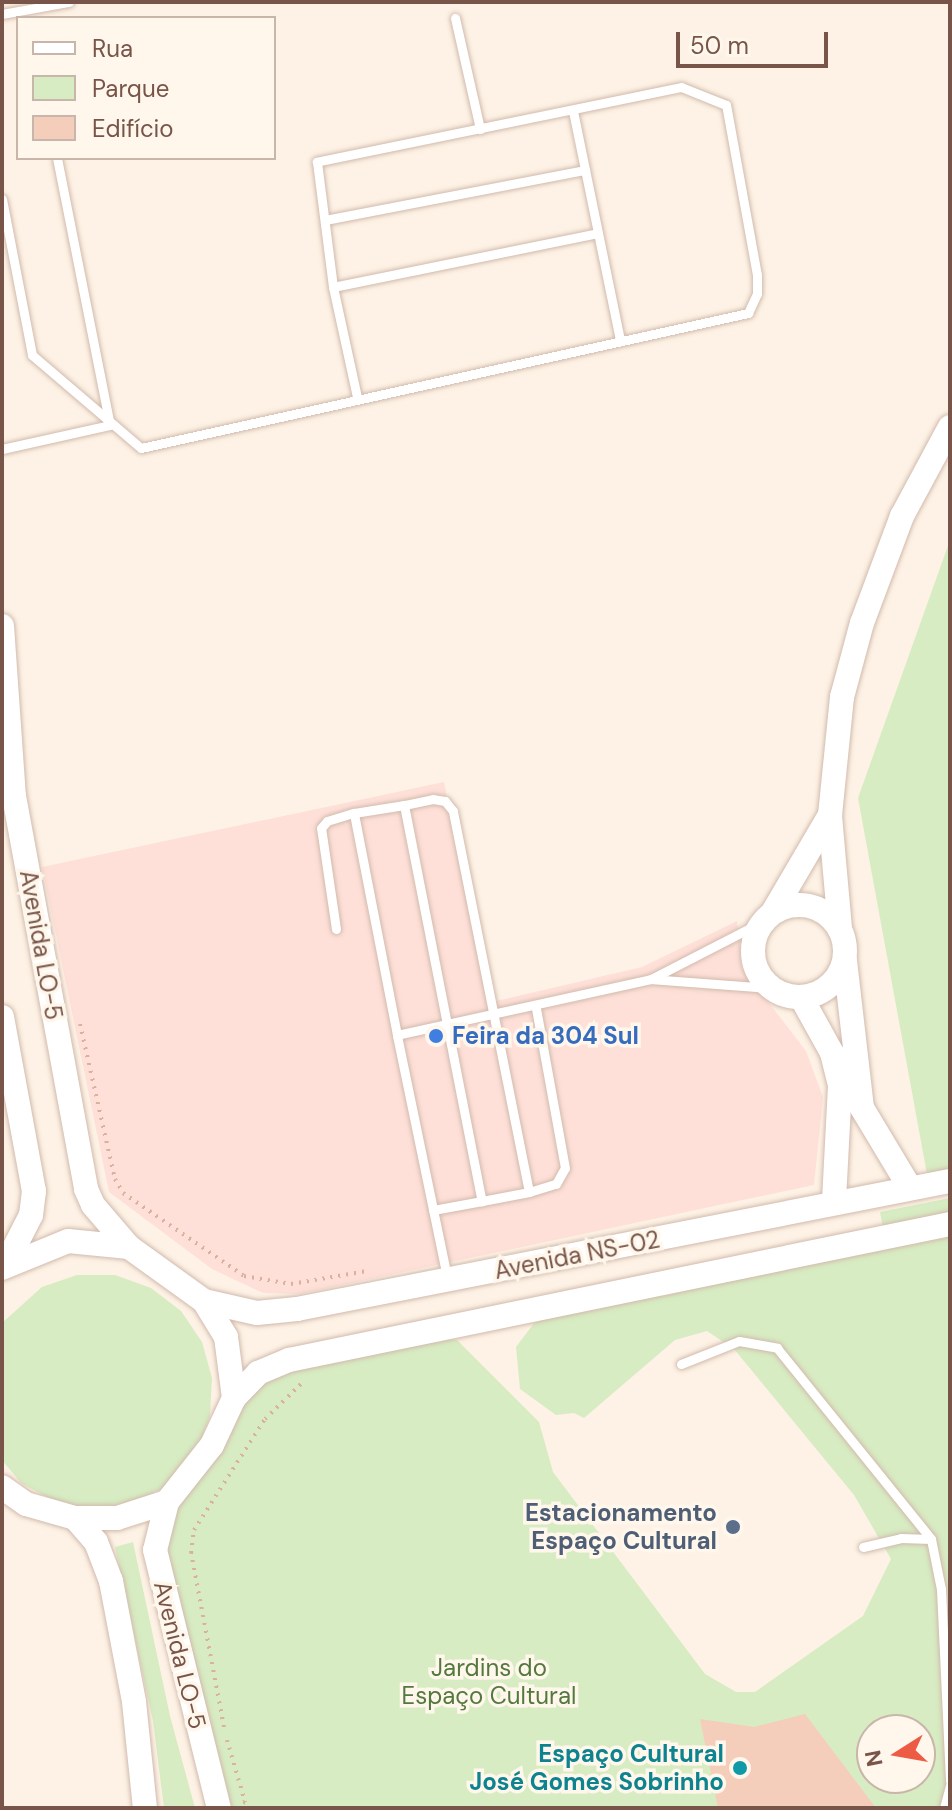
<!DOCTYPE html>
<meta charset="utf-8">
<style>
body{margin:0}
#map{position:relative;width:952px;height:1810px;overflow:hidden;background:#fdf2e5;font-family:"DM Sans",sans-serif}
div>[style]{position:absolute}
.commercial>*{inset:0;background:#fee0d8}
.green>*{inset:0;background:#d7ecc2}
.building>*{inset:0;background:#f4cdbb}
.path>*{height:4px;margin-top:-2px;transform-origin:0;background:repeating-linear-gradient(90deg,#dab09e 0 2px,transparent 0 8px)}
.roads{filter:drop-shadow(0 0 2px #d2baad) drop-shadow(0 0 2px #d2baad)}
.lane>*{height:9px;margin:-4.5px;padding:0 4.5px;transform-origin:4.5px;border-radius:4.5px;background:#fff}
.secondary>*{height:24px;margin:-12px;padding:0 12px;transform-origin:12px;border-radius:12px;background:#fff}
.secondary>.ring{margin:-12px;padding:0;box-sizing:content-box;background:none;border:24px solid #fff;border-radius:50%}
.dots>*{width:22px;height:22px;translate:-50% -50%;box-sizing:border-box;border:4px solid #fff6ec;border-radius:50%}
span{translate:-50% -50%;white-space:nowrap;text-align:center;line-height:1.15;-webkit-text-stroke:7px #fff6ec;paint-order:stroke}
.street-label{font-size:24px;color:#785548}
.shop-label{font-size:24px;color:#366cbe;font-weight:700}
.left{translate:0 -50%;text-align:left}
.service-label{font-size:24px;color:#4e5e75;font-weight:700}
.right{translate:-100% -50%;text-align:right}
.park-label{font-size:24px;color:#53793d}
.culture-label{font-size:24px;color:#0d838f;font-weight:700}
.frame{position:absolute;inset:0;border:4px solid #785548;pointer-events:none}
.legend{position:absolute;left:16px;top:16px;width:260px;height:144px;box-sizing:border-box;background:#fff6ec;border:2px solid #c9b6aa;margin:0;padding:10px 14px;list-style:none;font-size:24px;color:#785548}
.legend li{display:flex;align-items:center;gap:16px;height:40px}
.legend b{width:40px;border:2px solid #c9b6aa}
.north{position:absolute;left:856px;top:1714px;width:80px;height:80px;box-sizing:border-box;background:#fff6ec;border:2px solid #c9b6aa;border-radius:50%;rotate:259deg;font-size:22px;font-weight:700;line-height:32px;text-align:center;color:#785548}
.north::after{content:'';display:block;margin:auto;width:28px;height:36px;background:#ee5b44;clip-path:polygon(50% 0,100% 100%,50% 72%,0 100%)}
.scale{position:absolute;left:676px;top:32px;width:152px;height:36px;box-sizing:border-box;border:4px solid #785548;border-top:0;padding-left:10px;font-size:24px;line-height:28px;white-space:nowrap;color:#785548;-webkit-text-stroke:6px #fff6ec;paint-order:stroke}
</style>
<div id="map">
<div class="commercial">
<div style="clip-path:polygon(444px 782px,488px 1003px,642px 967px,737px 921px,742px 968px,806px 1051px,823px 1097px,814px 1185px,300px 1294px,263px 1293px,212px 1269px,109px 1192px,42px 867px)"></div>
</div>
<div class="green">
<div style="clip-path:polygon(950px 540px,950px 1181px,929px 1185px,858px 798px)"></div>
<div style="clip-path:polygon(evenodd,950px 1198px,950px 1808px,227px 1808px,160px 1550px,173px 1505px,261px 1379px,426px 1336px,457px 1340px,539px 1422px,553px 1472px,705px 1674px,736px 1692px,755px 1692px,863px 1616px,891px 1559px,854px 1495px,734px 1349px,707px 1331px,675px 1340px,584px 1418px,574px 1413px,556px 1415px,520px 1389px,516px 1347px,541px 1314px,886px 1244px,880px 1212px,950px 1198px,872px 1730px,920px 1730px,920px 1778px,872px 1778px,872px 1730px)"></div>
<div style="clip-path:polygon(77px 1275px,115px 1275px,151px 1288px,181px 1311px,202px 1342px,212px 1378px,210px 1416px,196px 1454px,170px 1484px,134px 1503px,95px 1510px,56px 1502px,21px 1483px,2px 1460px,2px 1323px,42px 1287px)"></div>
<div style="clip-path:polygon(133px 1542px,170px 1716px,195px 1808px,164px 1808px,153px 1721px,115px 1547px)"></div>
</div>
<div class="building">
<div style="clip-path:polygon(805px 1714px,876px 1808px,718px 1808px,700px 1719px,754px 1727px)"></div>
</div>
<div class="path">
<div style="left:80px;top:1024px;width:159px;rotate:77.3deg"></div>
<div style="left:115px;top:1179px;width:16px;rotate:60deg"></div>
<div style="left:123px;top:1193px;width:147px;rotate:34.4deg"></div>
<div style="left:244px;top:1276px;width:48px;rotate:9.7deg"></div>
<div style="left:291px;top:1284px;width:77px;rotate:-9.7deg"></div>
<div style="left:224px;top:1727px;width:177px;rotate:-100.7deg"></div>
<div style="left:191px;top:1553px;width:23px;rotate:-83deg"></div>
<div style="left:194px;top:1530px;width:132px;rotate:-57.4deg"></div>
<div style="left:265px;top:1419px;width:54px;rotate:-44.3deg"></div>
<div style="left:227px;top:1740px;width:65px;rotate:73.8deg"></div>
<div style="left:245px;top:1802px;width:6px;rotate:162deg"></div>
</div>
<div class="roads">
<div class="lane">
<div style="left:2px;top:14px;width:68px;rotate:-10.2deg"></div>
<div style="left:455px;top:18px;width:114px;rotate:77.3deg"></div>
<div style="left:573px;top:111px;width:233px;rotate:78.4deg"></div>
<div style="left:57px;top:158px;width:272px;rotate:78.8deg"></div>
<div style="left:2px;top:199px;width:159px;rotate:79.1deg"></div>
<div style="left:32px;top:355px;width:143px;rotate:40.5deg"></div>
<div style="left:141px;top:448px;width:622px;rotate:-12.54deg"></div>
<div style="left:748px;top:313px;width:21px;rotate:-65deg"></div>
<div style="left:757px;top:294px;width:19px;rotate:-90deg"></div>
<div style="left:757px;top:275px;width:173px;rotate:-100.3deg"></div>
<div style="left:726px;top:105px;width:48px;rotate:-158.2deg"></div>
<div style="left:681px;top:87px;width:372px;rotate:168.4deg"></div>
<div style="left:317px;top:162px;width:126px;rotate:82.7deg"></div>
<div style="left:333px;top:287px;width:113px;rotate:77.7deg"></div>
<div style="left:325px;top:220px;width:265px;rotate:-10.9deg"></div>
<div style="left:333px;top:287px;width:270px;rotate:-11.5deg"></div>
<div style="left:2px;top:449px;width:111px;rotate:-12.5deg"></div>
<div style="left:336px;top:929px;width:102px;rotate:-98.4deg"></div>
<div style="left:321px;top:828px;width:9px;rotate:-49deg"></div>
<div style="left:327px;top:821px;width:28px;rotate:-17deg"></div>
<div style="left:651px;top:979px;width:121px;rotate:4.3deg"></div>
<div style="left:397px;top:1035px;width:226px;rotate:-101deg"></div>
<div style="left:354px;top:813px;width:51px;rotate:-9.1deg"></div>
<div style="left:404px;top:805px;width:404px;rotate:78.9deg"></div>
<div style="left:482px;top:1201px;width:48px;rotate:-10.8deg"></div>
<div style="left:529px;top:1192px;width:389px;rotate:-101.3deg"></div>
<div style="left:453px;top:811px;width:13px;rotate:-129deg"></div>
<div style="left:445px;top:801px;width:12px;rotate:-171deg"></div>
<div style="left:433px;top:799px;width:30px;rotate:168deg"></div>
<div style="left:529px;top:1192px;width:28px;rotate:-17deg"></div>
<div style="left:556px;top:1184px;width:18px;rotate:-61deg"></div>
<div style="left:565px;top:1168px;width:163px;rotate:-100.3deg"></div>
<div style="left:433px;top:1210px;width:50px;rotate:-10.4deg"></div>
<div style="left:447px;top:1277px;width:247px;rotate:-101.7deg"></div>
<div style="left:397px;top:1035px;width:260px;rotate:-12.4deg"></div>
<div style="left:651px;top:979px;width:125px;rotate:-27.2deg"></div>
<div style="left:681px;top:1364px;width:62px;rotate:-21.6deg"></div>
<div style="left:739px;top:1341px;width:39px;rotate:10deg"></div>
<div style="left:777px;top:1348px;width:245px;rotate:51.1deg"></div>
<div style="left:931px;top:1539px;width:51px;rotate:78.7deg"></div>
<div style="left:941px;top:1589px;width:192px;rotate:87.3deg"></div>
<div style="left:863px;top:1547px;width:39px;rotate:-13deg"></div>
<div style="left:901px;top:1538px;width:30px;rotate:2deg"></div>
<div style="left:944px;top:1808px;width:24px;rotate:-75deg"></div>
</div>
<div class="secondary">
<div style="left:2px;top:626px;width:170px;rotate:86deg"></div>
<div style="left:14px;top:796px;width:400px;rotate:79.6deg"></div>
<div style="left:86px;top:1189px;width:17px;rotate:66deg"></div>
<div style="left:93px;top:1205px;width:55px;rotate:49.4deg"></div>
<div class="ring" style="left:753px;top:905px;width:68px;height:68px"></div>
<div style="left:773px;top:912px;width:113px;rotate:-59.6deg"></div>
<div style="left:840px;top:928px;width:113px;rotate:-95.1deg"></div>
<div style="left:830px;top:815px;width:119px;rotate:-84.2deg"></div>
<div style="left:842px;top:697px;width:77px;rotate:-74.9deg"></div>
<div style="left:862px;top:623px;width:114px;rotate:-69.5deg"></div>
<div style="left:902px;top:516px;width:101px;rotate:-61.7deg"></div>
<div style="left:845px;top:961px;width:148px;rotate:83.4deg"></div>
<div style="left:862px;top:1108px;width:93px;rotate:59deg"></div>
<div style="left:801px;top:997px;width:64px;rotate:61deg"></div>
<div style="left:832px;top:1053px;width:34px;rotate:76deg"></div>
<div style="left:840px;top:1086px;width:114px;rotate:93deg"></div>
<div style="left:2px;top:1017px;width:177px;rotate:79.6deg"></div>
<div style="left:34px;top:1191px;width:24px;rotate:97deg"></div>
<div style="left:31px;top:1215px;width:53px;rotate:117.1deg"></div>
<div style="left:2px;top:1268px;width:71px;rotate:-22.2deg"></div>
<div style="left:68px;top:1241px;width:61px;rotate:5.6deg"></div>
<div style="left:129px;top:1247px;width:92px;rotate:35.8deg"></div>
<div style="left:204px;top:1301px;width:42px;rotate:58.6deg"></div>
<div style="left:226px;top:1337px;width:62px;rotate:82.5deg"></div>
<div style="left:234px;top:1398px;width:52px;rotate:115.1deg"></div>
<div style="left:212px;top:1445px;width:73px;rotate:128.3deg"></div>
<div style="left:167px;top:1502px;width:52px;rotate:162.3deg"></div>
<div style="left:117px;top:1518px;width:42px;rotate:180deg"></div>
<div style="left:75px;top:1518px;width:51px;rotate:-164.1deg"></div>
<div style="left:26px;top:1504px;width:29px;rotate:-145deg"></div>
<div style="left:204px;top:1301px;width:54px;rotate:12.8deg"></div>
<div style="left:257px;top:1313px;width:40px;rotate:-5.7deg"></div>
<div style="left:297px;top:1309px;width:665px;rotate:-11.09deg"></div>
<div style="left:234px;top:1398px;width:35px;rotate:-46deg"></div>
<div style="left:258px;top:1373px;width:34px;rotate:-23deg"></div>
<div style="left:289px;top:1360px;width:675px;rotate:-11.63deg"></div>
<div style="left:167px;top:1502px;width:49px;rotate:104deg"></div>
<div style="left:155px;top:1550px;width:266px;rotate:76.1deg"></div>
<div style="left:75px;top:1518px;width:32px;rotate:49deg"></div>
<div style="left:96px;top:1542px;width:42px;rotate:69deg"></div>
<div style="left:111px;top:1581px;width:123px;rotate:79.2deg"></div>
<div style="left:134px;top:1702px;width:107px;rotate:84.1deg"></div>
</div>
</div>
<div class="dots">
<div style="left:436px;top:1036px;background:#3f7fe0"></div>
<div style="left:733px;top:1527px;background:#5c6f8a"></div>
<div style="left:740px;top:1768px;background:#0f9aa8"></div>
</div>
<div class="street-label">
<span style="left:41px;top:945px;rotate:80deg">Avenida LO-5</span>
<span style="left:577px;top:1255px;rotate:-11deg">Avenida NS-02</span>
<span style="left:180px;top:1655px;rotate:76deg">Avenida LO-5</span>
</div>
<div class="shop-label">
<span class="left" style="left:452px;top:1036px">Feira da 304 Sul</span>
</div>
<div class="service-label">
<span class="right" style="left:717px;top:1527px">Estacionamento<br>Espaço Cultural</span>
</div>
<div class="park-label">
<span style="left:489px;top:1682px">Jardins do<br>Espaço Cultural</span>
</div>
<div class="culture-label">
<span class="right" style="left:724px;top:1768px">Espaço Cultural<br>José Gomes Sobrinho</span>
</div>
<div class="frame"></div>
<ul class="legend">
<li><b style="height:10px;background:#fff"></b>Rua</li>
<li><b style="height:22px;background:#d7ecc2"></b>Parque</li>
<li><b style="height:22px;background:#f4cdbb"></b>Edifício</li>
</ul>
<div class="north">N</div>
<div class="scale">50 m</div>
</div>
